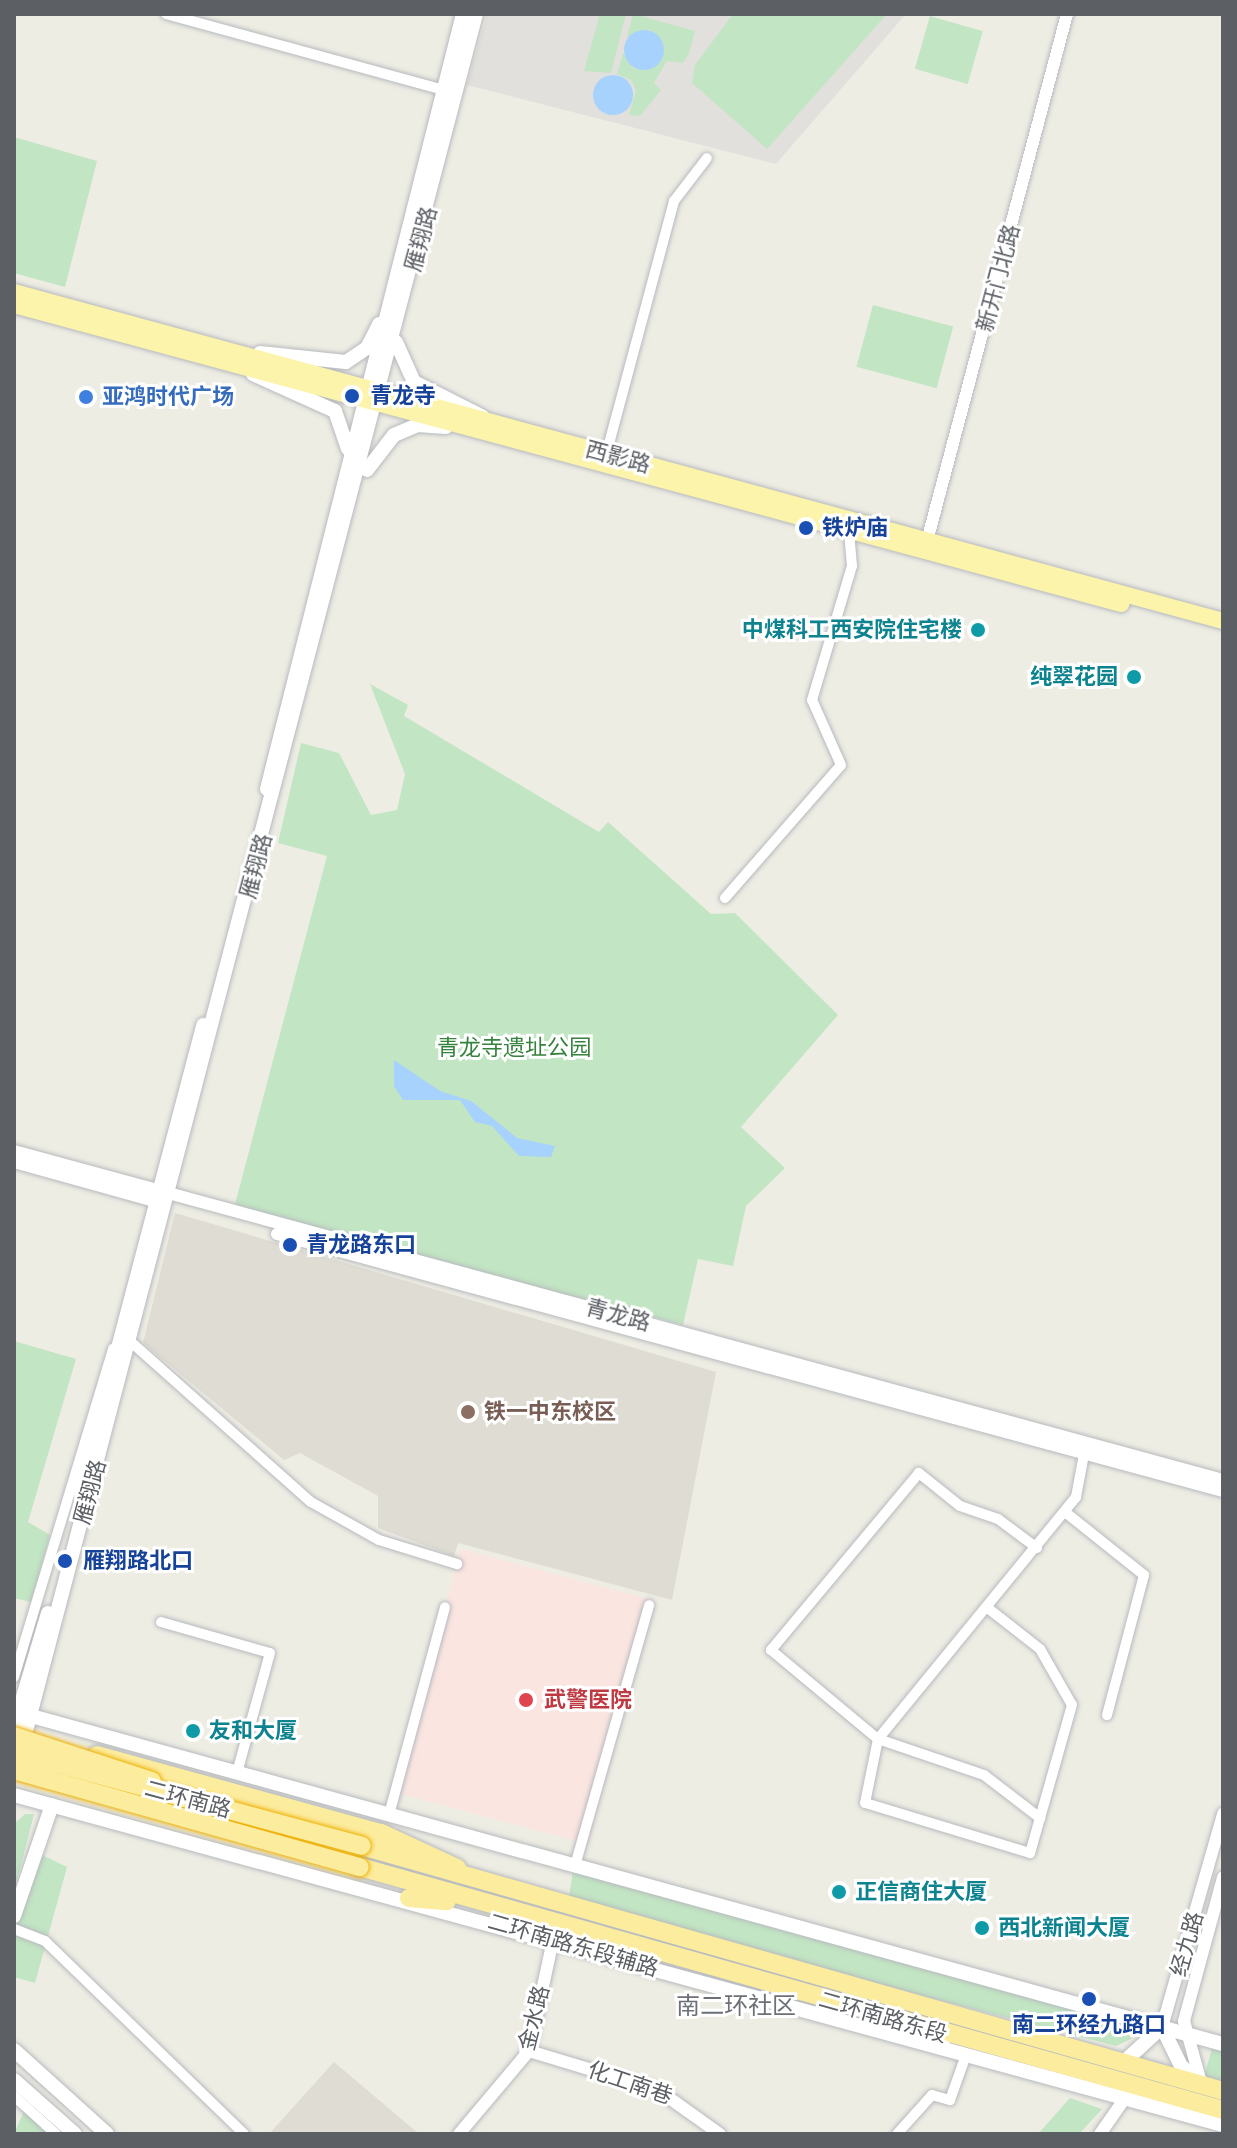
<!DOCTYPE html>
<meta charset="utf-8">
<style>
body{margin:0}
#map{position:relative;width:1237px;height:2148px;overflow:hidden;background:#eeede4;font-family:"Archivo Narrow","Noto Sans SC",sans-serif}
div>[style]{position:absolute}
.industrial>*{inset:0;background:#e2e0dc}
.education>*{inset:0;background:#dedcd3}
.medical>*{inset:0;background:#fbe5e1;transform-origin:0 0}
.green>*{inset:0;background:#c2e5c3;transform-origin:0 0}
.water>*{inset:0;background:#a6d2fd}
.round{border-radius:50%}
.roads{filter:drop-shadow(0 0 2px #b7babe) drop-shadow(0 0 2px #b7babe)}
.minor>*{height:10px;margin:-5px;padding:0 5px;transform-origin:5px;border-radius:5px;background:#fff}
.tertiary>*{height:12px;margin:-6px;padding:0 6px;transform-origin:6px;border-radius:6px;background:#fff}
.secondary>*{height:14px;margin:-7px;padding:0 7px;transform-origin:7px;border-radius:7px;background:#fff}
.primary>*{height:16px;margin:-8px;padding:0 8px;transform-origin:8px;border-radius:8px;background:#fdf4ab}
.trunk>*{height:18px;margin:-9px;padding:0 9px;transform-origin:9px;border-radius:9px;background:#fcec9e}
.bridges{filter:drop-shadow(0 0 2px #edb106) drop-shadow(0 0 2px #edb106)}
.trunk-bridge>*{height:18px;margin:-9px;padding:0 9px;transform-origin:9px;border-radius:9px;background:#fcec9e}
.dots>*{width:22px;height:22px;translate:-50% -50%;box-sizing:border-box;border:4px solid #fff;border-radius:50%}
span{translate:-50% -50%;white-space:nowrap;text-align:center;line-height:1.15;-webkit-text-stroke:6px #fff;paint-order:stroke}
.street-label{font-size:22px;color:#5c6065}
.transit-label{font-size:22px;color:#164399;font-weight:700}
.left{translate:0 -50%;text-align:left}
.shop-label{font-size:22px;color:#366cbe;font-weight:700}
.culture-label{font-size:22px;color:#0d838f;font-weight:700}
.right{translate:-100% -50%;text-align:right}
.park-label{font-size:22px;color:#36823e}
.education-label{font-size:22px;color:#785e54;font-weight:700}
.health-label{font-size:22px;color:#be3a42;font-weight:700}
.neighbourhood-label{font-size:24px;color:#6d7177}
.frame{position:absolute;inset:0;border:16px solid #5c6065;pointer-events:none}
</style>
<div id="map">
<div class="industrial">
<div style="clip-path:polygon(487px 14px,906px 14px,776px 164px,467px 85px)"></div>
</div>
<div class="education">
<div style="clip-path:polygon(175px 1213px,716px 1372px,672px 1600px,458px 1543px,454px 1556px,378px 1528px,378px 1496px,300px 1453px,284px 1460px,143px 1343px)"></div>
<div style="clip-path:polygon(334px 2062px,419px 2134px,420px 2134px,269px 2134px)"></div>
</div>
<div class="medical">
<div style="left:461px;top:1549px;width:200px;height:252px;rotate:15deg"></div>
</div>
<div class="green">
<div style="clip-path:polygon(600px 14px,626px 14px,611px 73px,584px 71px)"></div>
<div style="clip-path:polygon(633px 14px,695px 31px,689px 53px,683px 63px,667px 61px,654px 83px,661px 90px,640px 116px,629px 115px,636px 90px,631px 80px,617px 74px,623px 53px,633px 68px,648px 70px,664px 48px,650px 30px,627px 37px)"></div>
<div style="clip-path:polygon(733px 14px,887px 14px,767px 149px,692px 83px,695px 65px)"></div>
<div style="left:930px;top:16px;width:55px;height:55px;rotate:16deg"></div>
<div style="clip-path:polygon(14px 137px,97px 161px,65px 287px,14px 273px)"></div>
<div style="left:873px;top:305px;width:83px;height:64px;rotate:15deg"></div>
<div style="clip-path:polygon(370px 684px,408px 705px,404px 716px,599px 832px,608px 822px,711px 914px,735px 913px,838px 1015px,741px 1127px,785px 1168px,746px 1206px,733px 1266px,698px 1259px,683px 1325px,234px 1208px,327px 856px,278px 843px,301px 743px,339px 753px,371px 815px,397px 810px,405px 774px)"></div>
<div style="clip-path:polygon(14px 1341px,76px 1359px,28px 1522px,50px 1535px,31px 1602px,14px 1598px)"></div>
<div style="clip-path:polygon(25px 1814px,34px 1814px,14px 1892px,14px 1824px)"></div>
<div style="clip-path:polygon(38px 1853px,67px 1867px,35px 1983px,14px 1977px,14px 1936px)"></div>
<div style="clip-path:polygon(573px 1870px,1133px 2025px,1131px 2039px,1116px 2046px,568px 1903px)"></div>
<div style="clip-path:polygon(1212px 2048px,1223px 2051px,1223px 2082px,1204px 2077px)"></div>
<div style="clip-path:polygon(1070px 2098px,1102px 2109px,1079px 2134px,1038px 2134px)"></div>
<div style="clip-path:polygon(24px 2111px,49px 2134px,14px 2134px)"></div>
</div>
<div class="water">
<div class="round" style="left:624px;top:30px;width:40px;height:40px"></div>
<div class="round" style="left:593px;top:75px;width:40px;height:40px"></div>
<div style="clip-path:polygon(394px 1060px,440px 1091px,471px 1101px,517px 1138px,555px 1146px,551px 1157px,519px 1156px,492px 1126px,475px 1122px,460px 1100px,403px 1100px,394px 1086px)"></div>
</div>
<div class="roads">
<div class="minor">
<div style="left:166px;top:14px;width:291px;rotate:15.3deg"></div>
<div style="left:606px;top:455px;width:263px;rotate:-75deg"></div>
<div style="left:674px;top:201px;width:54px;rotate:-52.5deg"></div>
<div style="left:725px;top:898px;width:176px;rotate:-48.9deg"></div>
<div style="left:841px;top:765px;width:71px;rotate:-114deg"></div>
<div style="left:812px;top:700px;width:140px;rotate:-73.4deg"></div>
<div style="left:852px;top:566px;width:33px;rotate:-95deg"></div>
<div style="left:130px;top:1341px;width:242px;rotate:41.7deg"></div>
<div style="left:311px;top:1502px;width:78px;rotate:29.2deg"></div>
<div style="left:379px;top:1540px;width:82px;rotate:17.1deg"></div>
<div style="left:1065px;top:1512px;width:101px;rotate:38.6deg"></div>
<div style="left:1144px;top:1575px;width:145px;rotate:104.8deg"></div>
<div style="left:1037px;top:1548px;width:49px;rotate:-143.4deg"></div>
<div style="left:998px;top:1519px;width:40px;rotate:-161.1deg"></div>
<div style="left:960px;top:1506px;width:53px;rotate:-141.2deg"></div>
<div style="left:919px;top:1473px;width:231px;rotate:129.9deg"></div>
<div style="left:771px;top:1650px;width:139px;rotate:39.8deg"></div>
<div style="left:878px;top:1739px;width:112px;rotate:18.8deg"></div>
<div style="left:984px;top:1775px;width:71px;rotate:37.5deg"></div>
<div style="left:989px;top:1609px;width:65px;rotate:38.1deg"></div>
<div style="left:1040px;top:1649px;width:64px;rotate:60.3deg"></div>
<div style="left:1072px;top:1705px;width:154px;rotate:105.8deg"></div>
<div style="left:1030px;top:1853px;width:172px;rotate:-163.1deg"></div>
<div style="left:865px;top:1803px;width:65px;rotate:-78.5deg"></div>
<div style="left:878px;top:1739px;width:313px;rotate:-50.7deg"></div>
<div style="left:1076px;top:1497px;width:49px;rotate:-79.4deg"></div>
<div style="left:161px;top:1622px;width:113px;rotate:15.9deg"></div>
<div style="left:270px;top:1653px;width:120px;rotate:105.4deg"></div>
<div style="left:14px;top:1677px;width:343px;rotate:-73.2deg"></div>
<div style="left:390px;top:1811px;width:211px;rotate:-74.9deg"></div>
<div style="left:576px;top:1862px;width:267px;rotate:-74.1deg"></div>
<div style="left:14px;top:1929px;width:33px;rotate:21deg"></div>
<div style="left:45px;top:1941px;width:277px;rotate:44.1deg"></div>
<div style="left:14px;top:2096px;width:57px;rotate:42.1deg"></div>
<div style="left:897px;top:2134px;width:52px;rotate:-48.1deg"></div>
<div style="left:932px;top:2095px;width:19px;rotate:16deg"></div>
<div style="left:950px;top:2100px;width:48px;rotate:-70.4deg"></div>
</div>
<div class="tertiary">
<div style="left:927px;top:541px;width:545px;rotate:-75.12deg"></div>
<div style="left:14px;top:1151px;width:1253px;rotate:15.22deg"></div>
<div style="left:14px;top:1162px;width:154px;rotate:15.5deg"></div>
<div style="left:277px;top:1234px;width:980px;rotate:15.2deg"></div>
<div style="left:1162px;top:2027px;width:222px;rotate:-74deg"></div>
<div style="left:529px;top:2051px;width:135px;rotate:16.8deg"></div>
<div style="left:658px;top:2090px;width:76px;rotate:35.4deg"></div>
<div style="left:1200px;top:2079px;width:60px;rotate:-105.4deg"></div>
<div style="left:1184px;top:2021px;width:149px;rotate:-74.8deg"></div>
<div style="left:459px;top:2134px;width:109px;rotate:-49.9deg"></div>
<div style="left:529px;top:2051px;width:128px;rotate:-77.8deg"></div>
<div style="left:1100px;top:2134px;width:52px;rotate:-55.1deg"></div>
</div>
<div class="secondary">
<div style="left:396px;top:342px;width:44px;rotate:65.8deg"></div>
<div style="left:414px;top:382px;width:77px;rotate:26.9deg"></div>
<div style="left:260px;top:353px;width:86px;rotate:6deg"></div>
<div style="left:346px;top:362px;width:25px;rotate:-34deg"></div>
<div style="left:367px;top:348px;width:27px;rotate:-63deg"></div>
<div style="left:253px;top:374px;width:90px;rotate:24.3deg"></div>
<div style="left:335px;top:411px;width:40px;rotate:71.1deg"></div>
<div style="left:367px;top:470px;width:44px;rotate:-52.4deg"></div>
<div style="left:394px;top:435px;width:25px;rotate:-23deg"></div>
<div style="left:417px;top:425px;width:29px;rotate:4deg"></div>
<div style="left:267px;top:789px;width:799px;rotate:-75.81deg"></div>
<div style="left:81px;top:1488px;width:479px;rotate:-75.2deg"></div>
<div style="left:24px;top:1714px;width:1244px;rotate:15.39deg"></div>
<div style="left:14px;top:1727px;width:119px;rotate:-73.4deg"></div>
<div style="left:22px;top:1746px;width:1791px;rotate:-75.31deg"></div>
<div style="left:14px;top:1795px;width:1253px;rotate:15.27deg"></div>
<div style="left:14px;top:1916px;width:117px;rotate:-71.1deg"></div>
<div style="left:1162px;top:2027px;width:43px;rotate:64deg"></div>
<div style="left:1181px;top:2066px;width:28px;rotate:38deg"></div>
<div style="left:14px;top:2050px;width:125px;rotate:42.1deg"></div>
<div style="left:1125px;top:2061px;width:50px;rotate:-42.6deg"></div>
<div style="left:14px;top:2080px;width:81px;rotate:41.5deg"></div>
</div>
<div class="primary">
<div style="left:14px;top:292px;width:1253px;rotate:15.22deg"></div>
<div style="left:14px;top:305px;width:1147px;rotate:15.11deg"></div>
</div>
<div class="trunk">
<div style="left:97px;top:1755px;width:295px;rotate:15.4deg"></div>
<div style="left:381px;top:1833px;width:84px;rotate:24.7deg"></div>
<div style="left:362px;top:1846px;width:895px;rotate:15.88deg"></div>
<div style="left:360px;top:1867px;width:897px;rotate:15.73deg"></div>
<div style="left:409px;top:1898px;width:38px;rotate:5deg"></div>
</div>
</div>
<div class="bridges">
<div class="trunk-bridge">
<div style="left:14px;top:1736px;width:145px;rotate:18.1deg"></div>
<div style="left:14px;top:1752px;width:360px;rotate:15.1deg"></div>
<div style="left:14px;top:1770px;width:359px;rotate:15.7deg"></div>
</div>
</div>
<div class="dots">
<div style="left:352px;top:396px;background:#1a4fb4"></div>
<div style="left:86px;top:397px;background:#3f7fe0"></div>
<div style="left:806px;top:528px;background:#1a4fb4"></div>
<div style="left:978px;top:630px;background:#0f9aa8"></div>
<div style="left:1134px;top:677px;background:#0f9aa8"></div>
<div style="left:290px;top:1245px;background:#1a4fb4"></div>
<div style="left:468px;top:1412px;background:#8d6e63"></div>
<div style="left:65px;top:1561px;background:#1a4fb4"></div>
<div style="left:526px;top:1700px;background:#e0444e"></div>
<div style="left:193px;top:1731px;background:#0f9aa8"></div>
<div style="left:839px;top:1892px;background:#0f9aa8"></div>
<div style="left:982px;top:1928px;background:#0f9aa8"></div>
<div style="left:1089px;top:1999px;background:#1a4fb4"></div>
</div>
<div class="street-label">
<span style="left:421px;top:239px;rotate:-75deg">雁翔路</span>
<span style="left:998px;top:278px;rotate:-75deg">新开门北路</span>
<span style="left:618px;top:457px;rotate:15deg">西影路</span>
<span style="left:256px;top:866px;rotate:-75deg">雁翔路</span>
<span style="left:618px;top:1315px;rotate:15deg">青龙路</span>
<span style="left:90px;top:1492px;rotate:-75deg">雁翔路</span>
<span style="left:188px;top:1799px;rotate:15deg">二环南路</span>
<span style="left:1187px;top:1944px;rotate:-74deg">经九路</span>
<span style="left:573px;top:1945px;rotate:16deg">二环南路东段辅路</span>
<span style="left:883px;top:2017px;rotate:16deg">二环南路东段</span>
<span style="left:534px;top:2018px;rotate:-76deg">金水路</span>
<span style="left:630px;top:2083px;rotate:19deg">化工南巷</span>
</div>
<div class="transit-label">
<span class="left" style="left:370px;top:396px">青龙寺</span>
<span class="left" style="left:822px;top:528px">铁炉庙</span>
<span class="left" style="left:306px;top:1245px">青龙路东口</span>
<span class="left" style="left:83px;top:1561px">雁翔路北口</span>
<span style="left:1089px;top:2025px">南二环经九路口</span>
</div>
<div class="shop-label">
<span class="left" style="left:102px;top:397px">亚鸿时代广场</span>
</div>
<div class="culture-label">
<span class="right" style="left:962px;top:630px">中煤科工西安院住宅楼</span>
<span class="right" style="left:1118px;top:677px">纯翠花园</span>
<span class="left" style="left:209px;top:1731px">友和大厦</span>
<span class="left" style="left:855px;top:1892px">正信商住大厦</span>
<span class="left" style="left:998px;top:1928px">西北新闻大厦</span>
</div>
<div class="park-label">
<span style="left:514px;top:1048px">青龙寺遗址公园</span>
</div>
<div class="education-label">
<span class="left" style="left:484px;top:1412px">铁一中东校区</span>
</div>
<div class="health-label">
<span class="left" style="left:544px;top:1700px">武警医院</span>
</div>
<div class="neighbourhood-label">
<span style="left:736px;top:2006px">南二环社区</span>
</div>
<div class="frame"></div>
</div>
